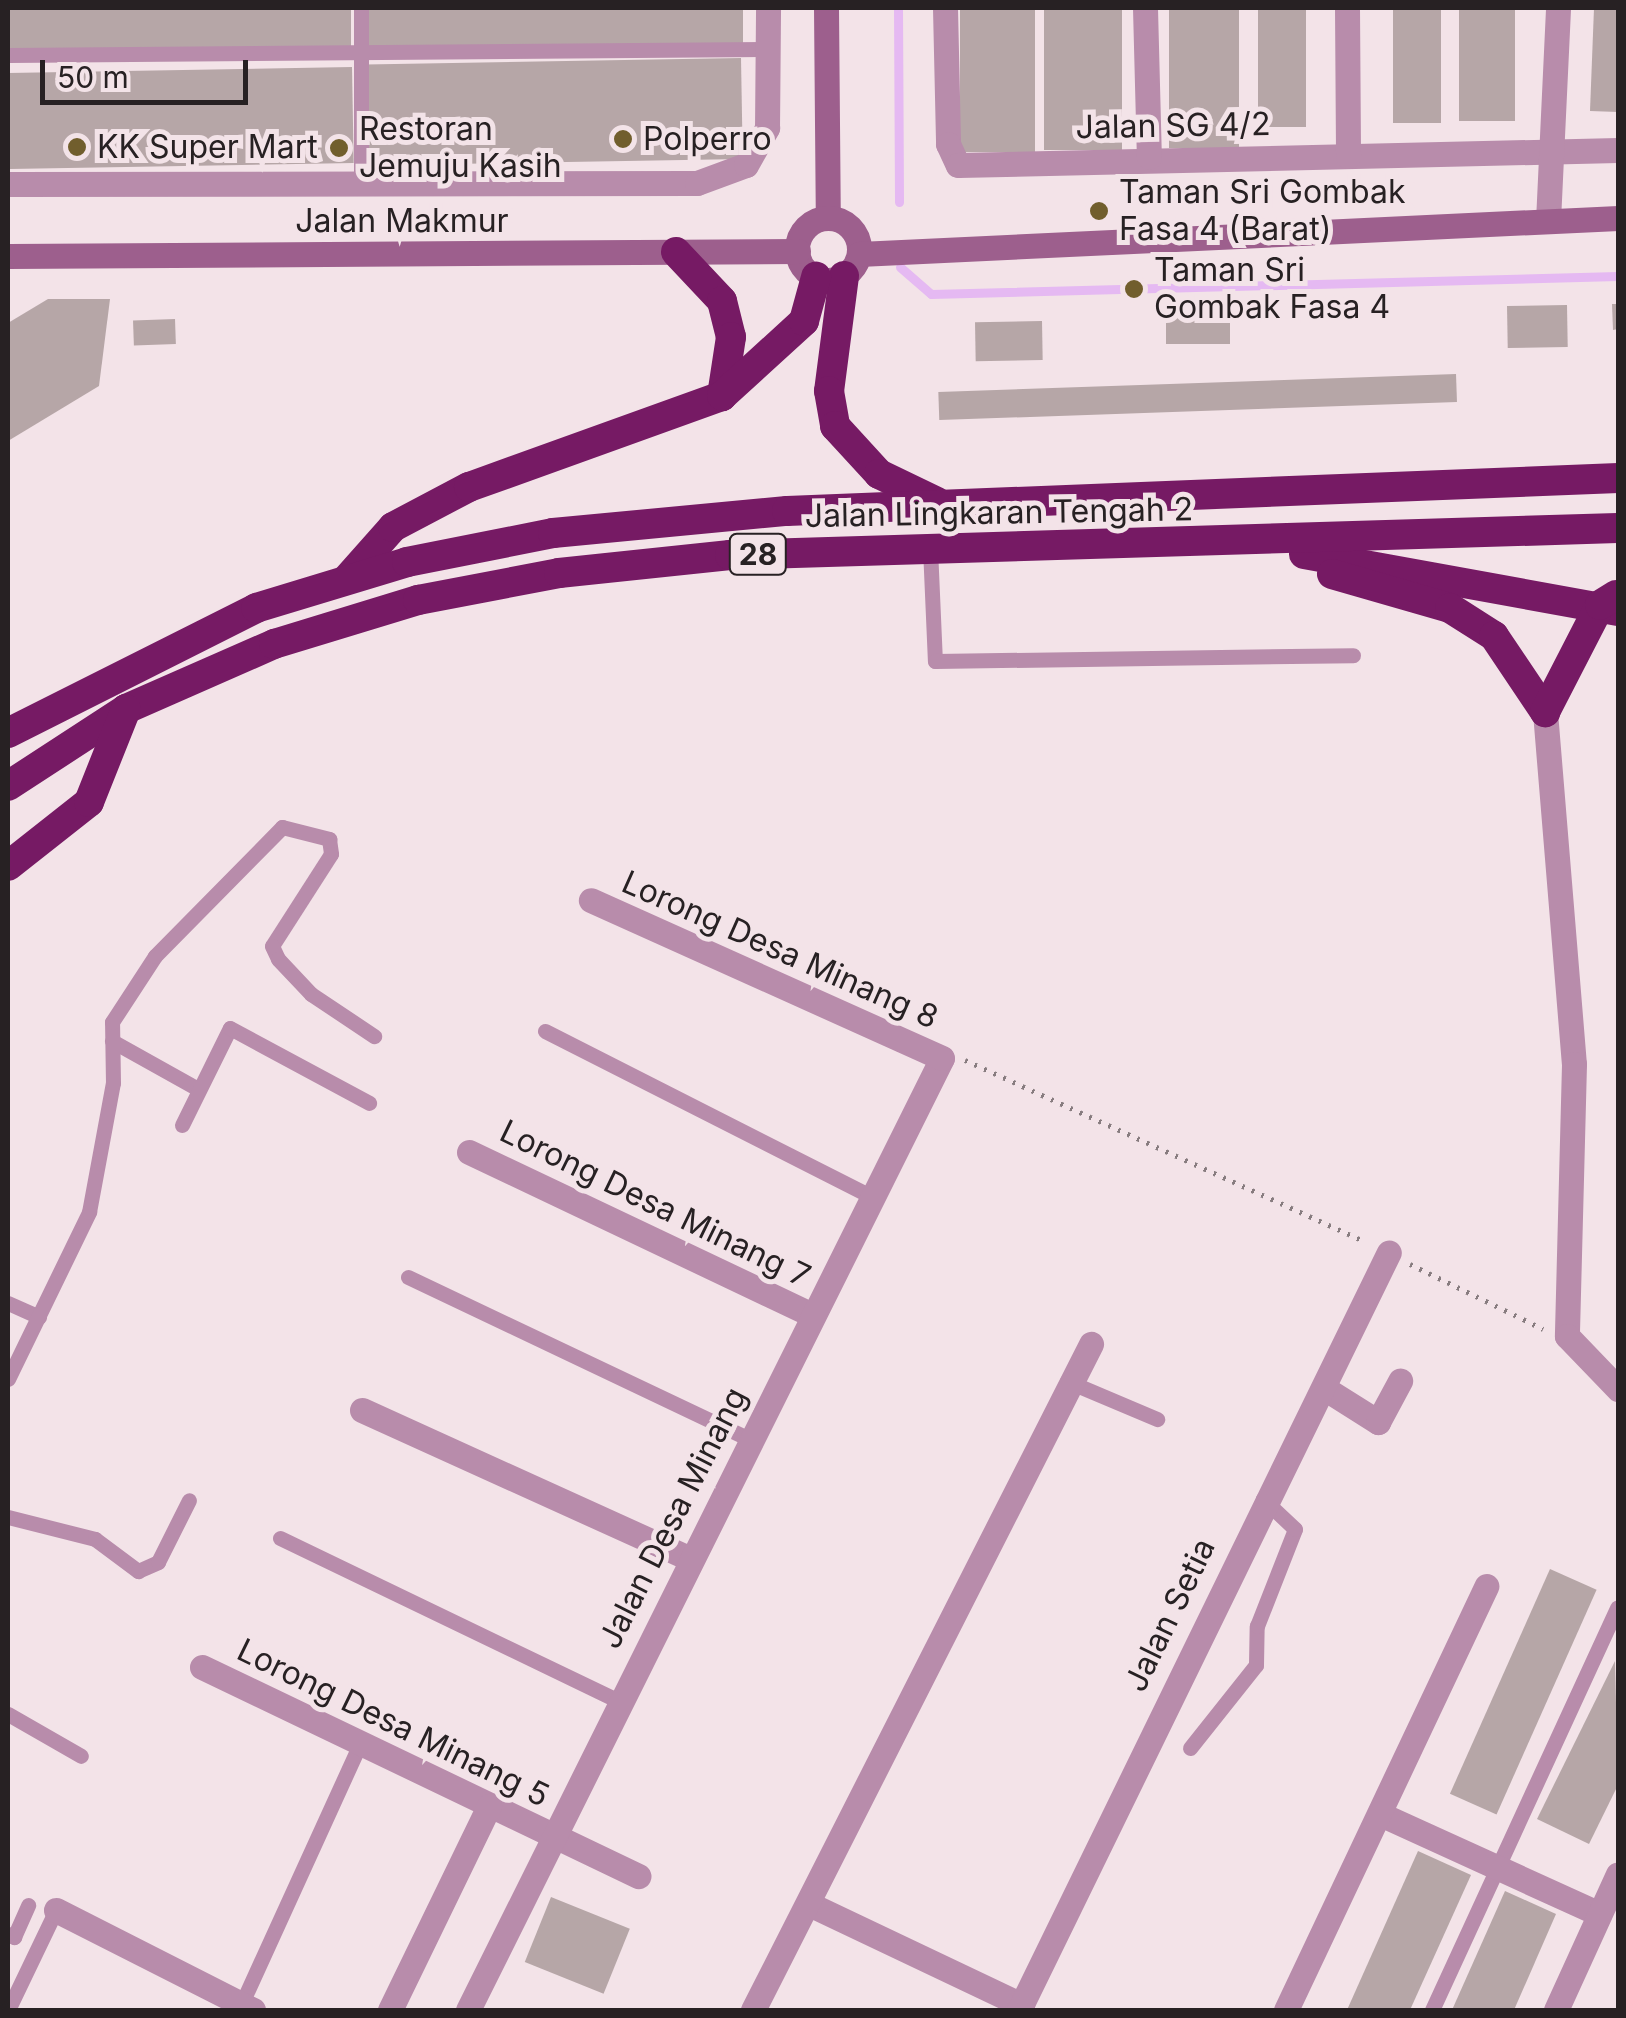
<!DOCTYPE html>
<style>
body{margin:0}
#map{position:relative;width:1626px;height:2018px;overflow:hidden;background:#f3e3e8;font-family:Inter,sans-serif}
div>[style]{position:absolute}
.stream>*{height:9px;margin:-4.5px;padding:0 4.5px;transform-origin:4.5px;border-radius:4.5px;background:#e5b9f2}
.building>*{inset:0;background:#b6a6a7;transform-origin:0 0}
.path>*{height:5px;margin-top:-2.5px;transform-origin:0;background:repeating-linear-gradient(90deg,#877c7f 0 2.5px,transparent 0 10.5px)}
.lane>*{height:15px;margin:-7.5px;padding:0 7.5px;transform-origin:7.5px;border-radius:7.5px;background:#b88cab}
.street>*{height:25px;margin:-12.5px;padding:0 12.5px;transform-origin:12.5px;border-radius:12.5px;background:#b88cab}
.secondary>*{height:25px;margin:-12.5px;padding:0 12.5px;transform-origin:12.5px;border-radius:12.5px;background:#9d5f8d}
.secondary>.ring{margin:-12.5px;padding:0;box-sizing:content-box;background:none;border:25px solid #9d5f8d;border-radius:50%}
.highway>*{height:30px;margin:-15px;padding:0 15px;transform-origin:15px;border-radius:15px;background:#761a64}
.dots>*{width:28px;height:28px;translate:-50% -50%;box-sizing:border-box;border:5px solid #f3e3e8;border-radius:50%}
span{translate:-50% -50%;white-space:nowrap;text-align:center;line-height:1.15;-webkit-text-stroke:10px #f3e3e8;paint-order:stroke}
.shield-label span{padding:2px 8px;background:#f3e3e8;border:2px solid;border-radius:8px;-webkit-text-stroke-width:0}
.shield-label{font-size:30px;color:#272123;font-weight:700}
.street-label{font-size:32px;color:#272123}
.poi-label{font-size:32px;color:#272123}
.left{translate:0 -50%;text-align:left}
.frame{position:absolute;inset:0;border:10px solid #272123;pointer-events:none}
.scale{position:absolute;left:40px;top:60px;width:208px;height:45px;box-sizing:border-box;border:5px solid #272123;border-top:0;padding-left:12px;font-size:30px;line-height:35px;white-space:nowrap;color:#272123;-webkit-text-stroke:8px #f3e3e8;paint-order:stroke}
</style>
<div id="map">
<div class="stream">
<div style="left:898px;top:8px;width:194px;rotate:89.7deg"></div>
<div style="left:900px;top:267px;width:41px;rotate:41.1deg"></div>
<div style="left:931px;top:294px;width:687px;rotate:-1.5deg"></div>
</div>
<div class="building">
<div style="left:8px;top:8px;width:343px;height:44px"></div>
<div style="left:365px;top:8px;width:378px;height:41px"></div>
<div style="left:960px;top:8px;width:75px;height:144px"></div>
<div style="left:1044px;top:8px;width:78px;height:142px"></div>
<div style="left:1169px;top:8px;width:70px;height:140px"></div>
<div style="left:1258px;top:8px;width:48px;height:119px"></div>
<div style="left:1393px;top:8px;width:48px;height:115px"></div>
<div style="left:1459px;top:8px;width:56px;height:113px"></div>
<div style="clip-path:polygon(1594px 8px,1618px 8px,1618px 112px,1590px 111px)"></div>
<div style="left:741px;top:58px;width:101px;height:375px;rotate:89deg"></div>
<div style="left:352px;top:67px;width:96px;height:344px;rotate:89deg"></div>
<div style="clip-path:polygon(48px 299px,110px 299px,99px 386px,8px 441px,8px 323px)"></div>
<div style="clip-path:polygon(1612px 304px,1618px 304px,1618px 329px,1613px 330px)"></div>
<div style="left:1567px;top:305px;width:42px;height:60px;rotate:89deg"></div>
<div style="left:1230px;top:311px;width:33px;height:64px;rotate:90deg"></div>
<div style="left:175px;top:319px;width:25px;height:42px;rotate:88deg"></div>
<div style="left:1042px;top:321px;width:39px;height:67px;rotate:89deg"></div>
<div style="left:1456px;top:374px;width:28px;height:518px;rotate:88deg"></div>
<div style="left:1550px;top:1569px;width:51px;height:246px;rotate:24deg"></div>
<div style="clip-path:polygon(1615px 1661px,1618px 1785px,1589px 1844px,1537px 1819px)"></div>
<div style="clip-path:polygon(1418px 1851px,1471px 1875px,1410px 2010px,1347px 2010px)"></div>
<div style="clip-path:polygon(1505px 1891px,1556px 1914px,1514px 2010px,1452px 2010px)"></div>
<div style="left:551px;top:1897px;width:85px;height:70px;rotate:22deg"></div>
</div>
<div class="path">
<div style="left:965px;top:1060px;width:438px;rotate:24.4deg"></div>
<div style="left:1410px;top:1264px;width:148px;rotate:26deg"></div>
</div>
<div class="lane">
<div style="left:8px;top:55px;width:761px;rotate:-0.45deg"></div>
<div style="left:361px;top:184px;width:176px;rotate:-90deg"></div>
<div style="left:930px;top:548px;width:113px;rotate:87.5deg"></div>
<div style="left:935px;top:661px;width:418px;rotate:-0.8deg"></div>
<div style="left:545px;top:1031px;width:367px;rotate:26.9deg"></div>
<div style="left:112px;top:1041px;width:98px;rotate:29.2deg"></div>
<div style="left:182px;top:1125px;width:108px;rotate:-63.7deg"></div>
<div style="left:230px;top:1028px;width:158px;rotate:28.3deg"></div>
<div style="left:408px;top:1277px;width:378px;rotate:25.4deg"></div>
<div style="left:8px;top:1303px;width:34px;rotate:24deg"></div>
<div style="left:8px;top:1379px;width:186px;rotate:-64.1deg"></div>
<div style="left:89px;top:1212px;width:131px;rotate:-79.5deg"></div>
<div style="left:113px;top:1083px;width:61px;rotate:-90.9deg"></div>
<div style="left:112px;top:1022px;width:79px;rotate:-56.9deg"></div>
<div style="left:155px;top:956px;width:181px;rotate:-45.4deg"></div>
<div style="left:282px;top:827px;width:49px;rotate:14.3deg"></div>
<div style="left:329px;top:839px;width:15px;rotate:82deg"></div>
<div style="left:331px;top:854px;width:109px;rotate:122.7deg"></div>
<div style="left:272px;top:946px;width:14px;rotate:65deg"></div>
<div style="left:278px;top:959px;width:48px;rotate:46.7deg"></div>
<div style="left:311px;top:994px;width:76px;rotate:33.7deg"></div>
<div style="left:1067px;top:1381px;width:98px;rotate:22.9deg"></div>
<div style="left:8px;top:1517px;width:90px;rotate:14.2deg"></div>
<div style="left:95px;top:1539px;width:54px;rotate:36.7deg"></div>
<div style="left:138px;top:1571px;width:22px;rotate:-24deg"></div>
<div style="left:158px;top:1562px;width:69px;rotate:-63.4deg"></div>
<div style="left:280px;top:1538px;width:375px;rotate:25.7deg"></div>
<div style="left:8px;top:1714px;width:84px;rotate:29.9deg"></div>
<div style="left:1190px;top:1748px;width:106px;rotate:-51.5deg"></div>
<div style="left:1256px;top:1665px;width:39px;rotate:-89deg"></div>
<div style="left:1257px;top:1626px;width:104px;rotate:-68.6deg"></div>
<div style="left:1295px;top:1529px;width:44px;rotate:-136.8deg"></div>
<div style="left:8px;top:1934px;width:7px;rotate:27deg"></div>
<div style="left:14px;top:1937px;width:35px;rotate:-66deg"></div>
<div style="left:241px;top:2005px;width:287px;rotate:-65.5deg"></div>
<div style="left:8px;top:2010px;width:111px;rotate:-64.4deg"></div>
<div style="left:1432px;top:2010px;width:443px;rotate:-65.3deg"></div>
</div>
<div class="street">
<div style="left:945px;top:8px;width:136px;rotate:88.7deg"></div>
<div style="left:948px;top:144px;width:23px;rotate:65deg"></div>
<div style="left:958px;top:165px;width:660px;rotate:-1.3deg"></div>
<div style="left:1145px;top:8px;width:149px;rotate:88.5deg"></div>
<div style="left:1347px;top:8px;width:148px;rotate:89.6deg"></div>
<div style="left:8px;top:184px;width:689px;rotate:-0.08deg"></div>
<div style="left:697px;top:183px;width:52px;rotate:-20.2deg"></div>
<div style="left:746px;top:165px;width:43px;rotate:-60.4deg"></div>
<div style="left:767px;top:128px;width:120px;rotate:-89.5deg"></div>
<div style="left:1548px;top:221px;width:213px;rotate:-87.3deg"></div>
<div style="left:1545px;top:712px;width:353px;rotate:85.3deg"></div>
<div style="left:1574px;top:1064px;width:272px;rotate:91.5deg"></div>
<div style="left:1567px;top:1336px;width:74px;rotate:46.1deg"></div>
<div style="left:469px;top:1152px;width:380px;rotate:25.4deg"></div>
<div style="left:1324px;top:1388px;width:64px;rotate:32.2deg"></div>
<div style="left:1378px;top:1422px;width:47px;rotate:-61.8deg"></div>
<div style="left:362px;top:1410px;width:360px;rotate:24.4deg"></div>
<div style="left:202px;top:1667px;width:484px;rotate:25.6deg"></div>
<div style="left:1380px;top:1814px;width:241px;rotate:24.5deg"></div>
<div style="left:809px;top:1904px;width:236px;rotate:25.4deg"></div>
<div style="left:56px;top:1910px;width:221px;rotate:26.9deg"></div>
<div style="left:390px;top:2010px;width:227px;rotate:-64.1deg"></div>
<div style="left:468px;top:2010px;width:1063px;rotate:-63.53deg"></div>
<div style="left:942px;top:1058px;width:385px;rotate:-155.8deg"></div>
<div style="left:753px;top:2010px;width:747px;rotate:-63.09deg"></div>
<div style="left:1019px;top:2010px;width:843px;rotate:-63.98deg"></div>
<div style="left:1286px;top:2010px;width:469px;rotate:-64.7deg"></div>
<div style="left:1556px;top:2010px;width:149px;rotate:-65.5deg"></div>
</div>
<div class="secondary">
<div style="left:826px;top:8px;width:210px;rotate:89.5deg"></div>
<div class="ring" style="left:797px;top:218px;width:37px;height:37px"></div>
<div style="left:859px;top:254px;width:760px;rotate:-2.72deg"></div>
<div style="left:8px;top:256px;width:790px;rotate:-0.36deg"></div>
</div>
<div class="highway">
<div style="left:676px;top:252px;width:67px;rotate:46.8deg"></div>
<div style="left:722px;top:301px;width:37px;rotate:76deg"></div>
<div style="left:731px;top:337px;width:60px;rotate:98.7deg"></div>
<div style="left:844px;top:276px;width:116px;rotate:97.4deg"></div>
<div style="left:829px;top:391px;width:36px;rotate:80deg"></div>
<div style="left:835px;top:426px;width:65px;rotate:47.5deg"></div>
<div style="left:879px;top:474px;width:64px;rotate:25.8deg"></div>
<div style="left:1304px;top:554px;width:319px;rotate:10.3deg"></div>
<div style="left:1332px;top:574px;width:123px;rotate:16.1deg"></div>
<div style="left:1450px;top:608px;width:52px;rotate:32.5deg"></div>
<div style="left:1494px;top:636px;width:92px;rotate:56.1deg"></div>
<div style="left:347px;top:579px;width:69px;rotate:-48.5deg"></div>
<div style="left:393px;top:527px;width:86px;rotate:-27.8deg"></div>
<div style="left:469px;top:487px;width:269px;rotate:-19.8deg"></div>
<div style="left:722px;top:396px;width:111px;rotate:-42.4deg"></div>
<div style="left:804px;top:321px;width:46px;rotate:-74.7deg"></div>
<div style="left:1545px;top:712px;width:120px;rotate:-62.8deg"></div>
<div style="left:1600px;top:605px;width:19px;rotate:-32deg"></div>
<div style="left:8px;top:733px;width:278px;rotate:-26.7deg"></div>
<div style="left:256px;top:608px;width:158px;rotate:-16.9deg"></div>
<div style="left:407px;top:562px;width:149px;rotate:-11.2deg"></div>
<div style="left:553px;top:533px;width:235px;rotate:-5.4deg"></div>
<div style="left:787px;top:511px;width:832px;rotate:-2.27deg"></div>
<div style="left:8px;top:786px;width:141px;rotate:-33.1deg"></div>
<div style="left:126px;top:709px;width:162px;rotate:-23.7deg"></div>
<div style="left:274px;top:644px;width:151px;rotate:-17deg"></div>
<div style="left:418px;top:600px;width:144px;rotate:-10.8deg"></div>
<div style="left:559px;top:573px;width:172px;rotate:-6deg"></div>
<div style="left:730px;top:555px;width:888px;rotate:-1.74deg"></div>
<div style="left:8px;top:866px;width:103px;rotate:-38.3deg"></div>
<div style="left:89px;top:802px;width:100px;rotate:-68.3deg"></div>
</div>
<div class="dots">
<div style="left:623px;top:139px;background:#715e2d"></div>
<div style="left:77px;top:147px;background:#715e2d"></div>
<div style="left:339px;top:148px;background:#715e2d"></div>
<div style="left:1099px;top:211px;background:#715e2d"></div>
<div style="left:1134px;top:289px;background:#715e2d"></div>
</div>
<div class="shield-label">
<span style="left:758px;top:554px">28</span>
</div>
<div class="street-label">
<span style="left:1173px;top:126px;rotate:-1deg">Jalan SG 4/2</span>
<span style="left:402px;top:221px">Jalan Makmur</span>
<span style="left:999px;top:513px;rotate:-1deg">Jalan Lingkaran Tengah 2</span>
<span style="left:780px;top:950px;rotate:24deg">Lorong Desa Minang 8</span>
<span style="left:655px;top:1204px;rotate:26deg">Lorong Desa Minang 7</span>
<span style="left:673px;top:1518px;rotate:-63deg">Jalan Desa Minang</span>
<span style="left:1170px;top:1615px;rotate:-64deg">Jalan Setia</span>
<span style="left:393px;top:1723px;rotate:26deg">Lorong Desa Minang 5</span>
</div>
<div class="poi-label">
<span class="left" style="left:359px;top:148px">Restoran<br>Jemuju Kasih</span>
<span class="left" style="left:643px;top:139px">Polperro</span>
<span class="left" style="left:97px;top:147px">KK Super Mart</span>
<span class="left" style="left:1119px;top:211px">Taman Sri Gombak<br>Fasa 4 (Barat)</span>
<span class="left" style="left:1154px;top:289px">Taman Sri<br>Gombak Fasa 4</span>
</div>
<div class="frame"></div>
<div class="scale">50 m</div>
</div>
